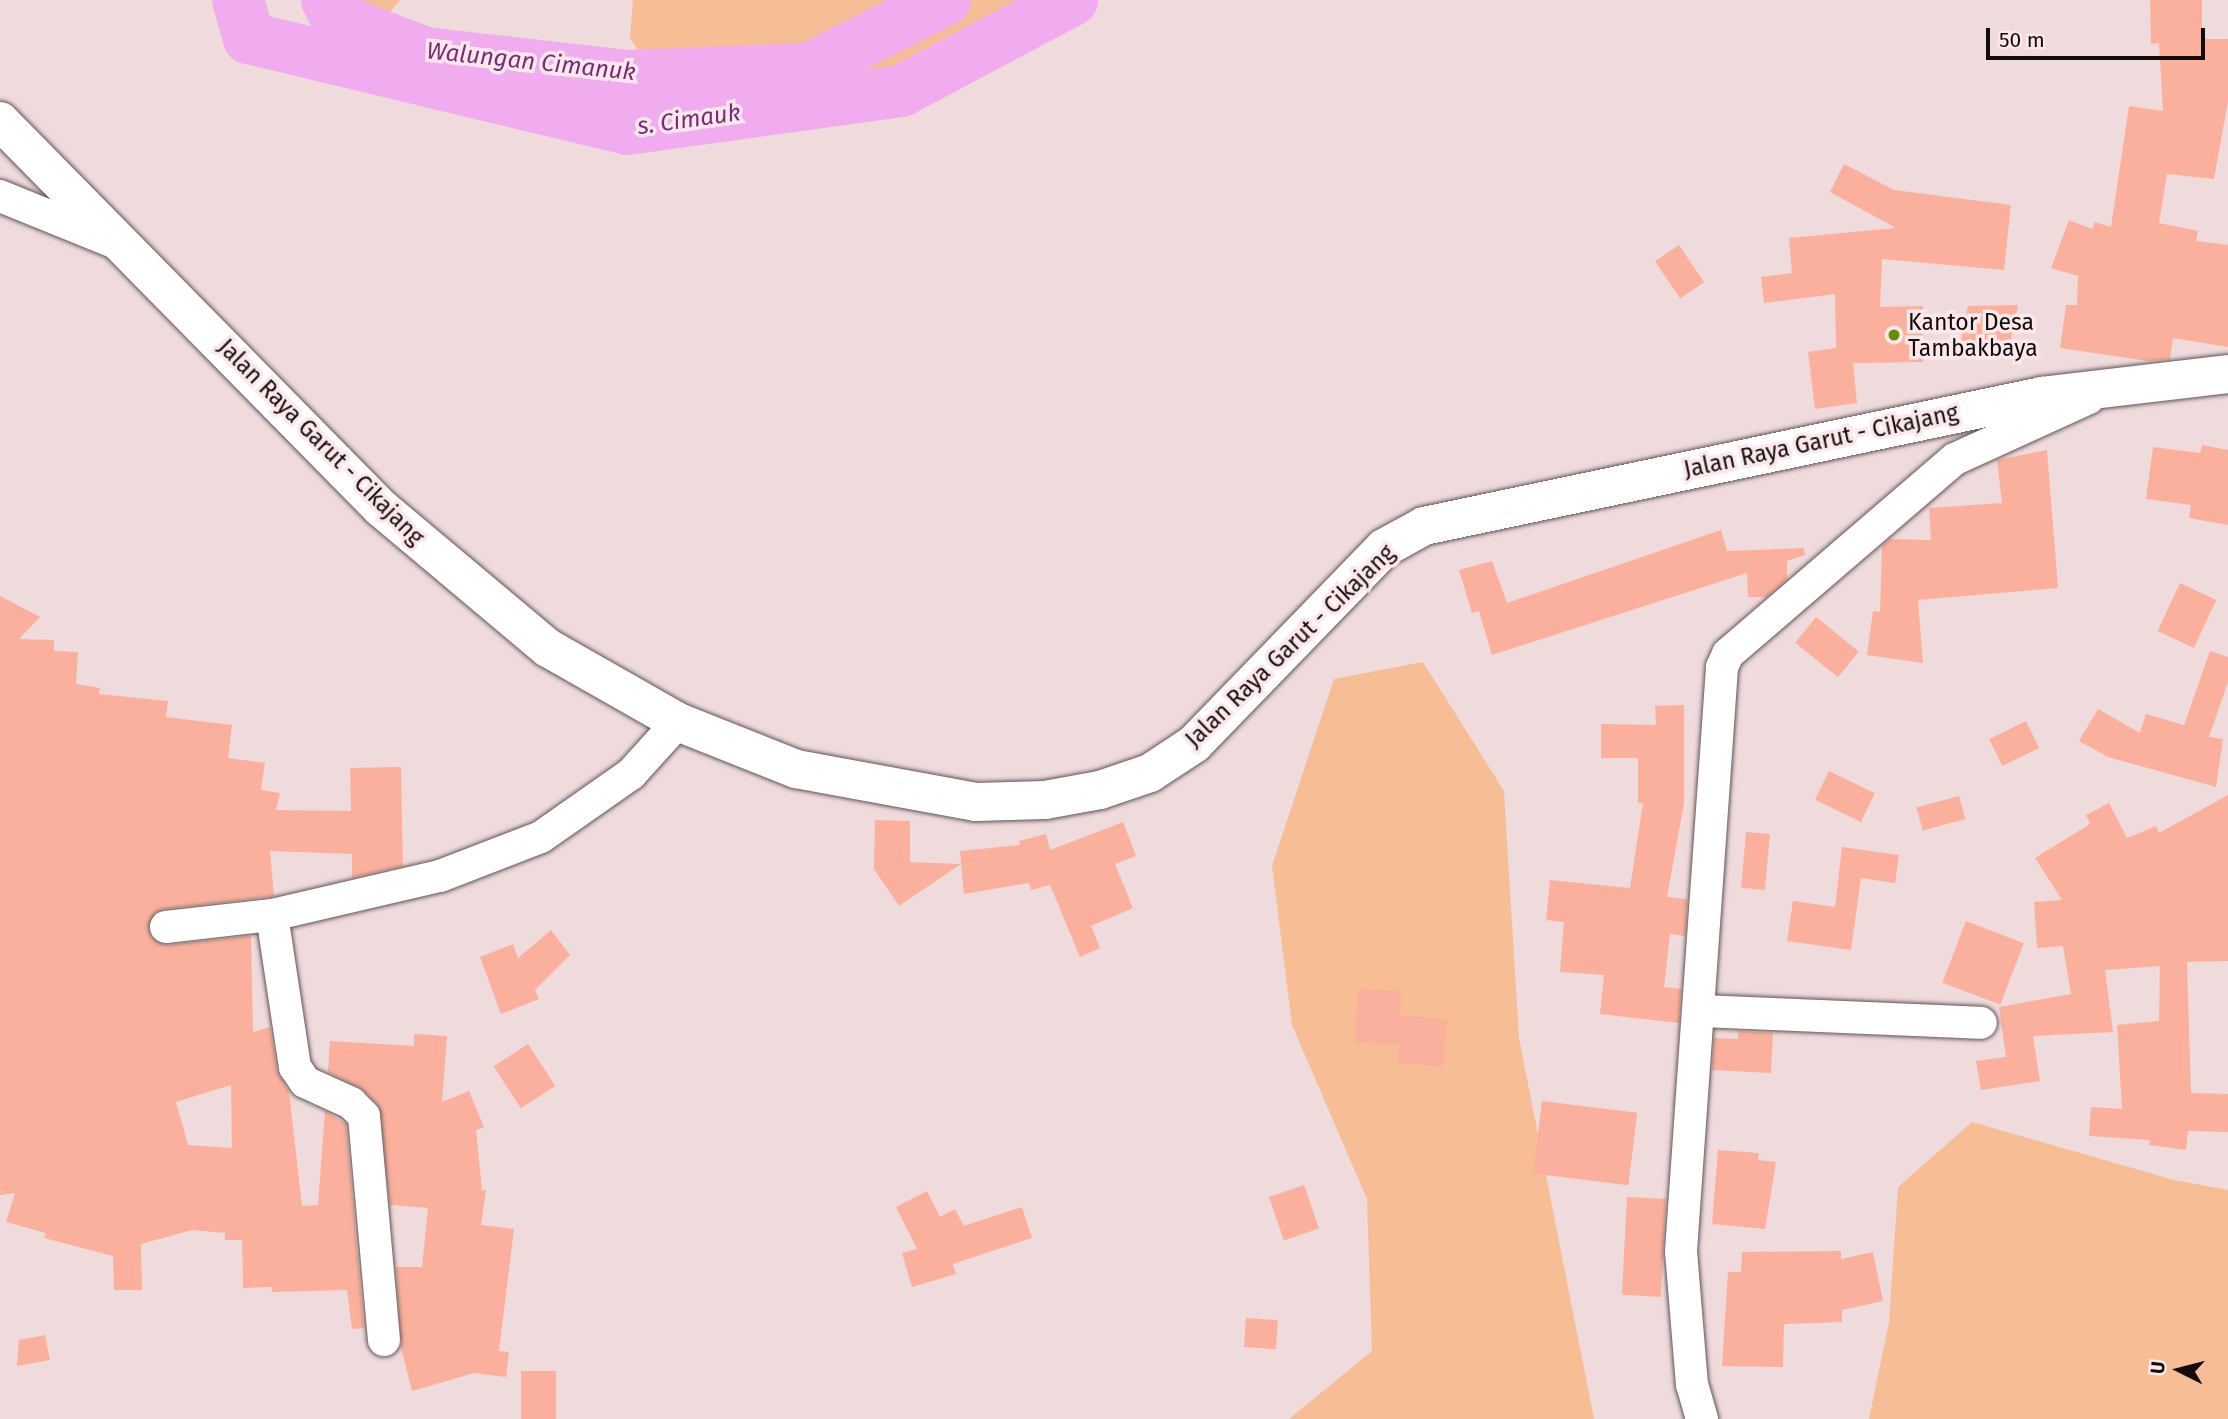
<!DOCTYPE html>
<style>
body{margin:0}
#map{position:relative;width:2228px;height:1419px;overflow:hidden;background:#efdbdc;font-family:"Fira Sans",sans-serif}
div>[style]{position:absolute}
.green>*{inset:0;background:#f7bd94}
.river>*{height:52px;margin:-26px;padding:0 26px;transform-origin:26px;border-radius:26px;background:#f0acee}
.building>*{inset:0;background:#fbb09d;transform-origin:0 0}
.roads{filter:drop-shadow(0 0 2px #655455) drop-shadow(0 0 2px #655455)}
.minor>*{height:32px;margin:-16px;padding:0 16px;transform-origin:16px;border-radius:16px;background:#fff}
.major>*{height:38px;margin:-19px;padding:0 19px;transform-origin:19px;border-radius:19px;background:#fff}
.dots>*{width:19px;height:19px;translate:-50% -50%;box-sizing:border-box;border:4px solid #fce8ea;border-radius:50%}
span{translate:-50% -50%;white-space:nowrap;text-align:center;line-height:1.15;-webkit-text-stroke:7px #fce8ea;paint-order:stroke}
.poi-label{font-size:23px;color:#120c0d}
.left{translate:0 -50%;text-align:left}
.street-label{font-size:23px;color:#120c0d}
.water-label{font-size:24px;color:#782b79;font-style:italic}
.north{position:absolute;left:2144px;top:1335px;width:70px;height:70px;-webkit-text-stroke:5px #fce8ea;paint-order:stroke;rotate:276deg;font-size:19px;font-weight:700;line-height:28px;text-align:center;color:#120c0d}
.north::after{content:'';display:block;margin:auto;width:24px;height:32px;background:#120c0d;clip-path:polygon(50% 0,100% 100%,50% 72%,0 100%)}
.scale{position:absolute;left:1986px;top:28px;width:219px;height:32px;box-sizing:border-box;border:4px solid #120c0d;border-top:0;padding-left:9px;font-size:21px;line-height:24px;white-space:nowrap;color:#120c0d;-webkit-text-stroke:5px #fce8ea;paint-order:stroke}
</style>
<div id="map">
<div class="green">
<div style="clip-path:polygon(343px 0,400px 0,386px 17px)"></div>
<div style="clip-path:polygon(633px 0,1035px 0,906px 68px,776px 87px,662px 95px,630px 37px)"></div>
<div style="clip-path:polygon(1423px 662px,1504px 791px,1519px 1038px,1594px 1419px,1289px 1419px,1372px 1351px,1367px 1199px,1292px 1025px,1272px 866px,1334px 679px)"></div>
<div style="clip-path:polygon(1972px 1122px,2174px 1180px,2228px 1190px,2228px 1419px,1869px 1419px,1889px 1322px,1898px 1187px)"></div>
</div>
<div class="river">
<div style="left:238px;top:0;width:40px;rotate:74deg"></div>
<div style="left:249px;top:38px;width:389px;rotate:13.5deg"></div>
<div style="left:627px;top:129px;width:277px;rotate:-7.9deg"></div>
<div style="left:901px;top:91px;width:194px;rotate:-28deg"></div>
<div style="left:327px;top:0;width:21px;rotate:62deg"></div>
<div style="left:337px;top:19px;width:94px;rotate:21.1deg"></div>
<div style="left:425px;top:53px;width:202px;rotate:6.5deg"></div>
<div style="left:626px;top:76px;width:182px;rotate:-2.2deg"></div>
<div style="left:808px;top:69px;width:153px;rotate:-26.7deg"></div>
</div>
<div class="building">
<div style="clip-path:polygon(2150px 0,2202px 0,2202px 39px,2228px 39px,2228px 101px,2214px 179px,2167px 174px,2159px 223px,2198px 231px,2196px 241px,2228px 245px,2228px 347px,2173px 338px,2170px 359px,2148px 361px,2060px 348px,2066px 305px,2077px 305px,2078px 276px,2051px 268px,2069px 220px,2092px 229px,2095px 222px,2111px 227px,2129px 106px,2163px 111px,2159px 43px,2151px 44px)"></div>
<div style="clip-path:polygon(1844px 164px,1894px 190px,2011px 205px,2004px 270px,1882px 259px,1880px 307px,1923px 306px,1923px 362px,1853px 363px,1857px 403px,1815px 409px,1808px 352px,1836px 348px,1835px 294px,1764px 303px,1761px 277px,1792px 273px,1789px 238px,1896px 228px,1830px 192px)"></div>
<div style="left:1679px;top:245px;width:45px;height:29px;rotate:56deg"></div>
<div style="clip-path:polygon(2018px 305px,2008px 355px,1960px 345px,1968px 306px)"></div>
<div style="clip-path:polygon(2202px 445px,2228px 450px,2228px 525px,2189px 518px,2191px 505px,2146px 499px,2153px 447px,2200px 453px)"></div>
<div style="clip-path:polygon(2047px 450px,2058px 588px,1918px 600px,1923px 663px,1867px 655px,1873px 611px,1880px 612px,1882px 546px,1890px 539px,1931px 540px,1929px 508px,2002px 503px,1997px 460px)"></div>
<div style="clip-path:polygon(1721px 530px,1727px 551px,1804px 548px,1805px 555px,1787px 561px,1787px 579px,1767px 597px,1748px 597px,1747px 573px,1492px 655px,1479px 611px,1472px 613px,1459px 570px,1492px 561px,1507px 603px)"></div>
<div style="left:2180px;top:583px;width:40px;height:53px;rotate:25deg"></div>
<div style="clip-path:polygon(evenodd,0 596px,40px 617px,19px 639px,54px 640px,54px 651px,78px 652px,76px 684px,100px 688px,99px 694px,168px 701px,166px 717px,232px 725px,228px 758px,265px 763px,261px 790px,280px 793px,276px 810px,351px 811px,350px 768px,401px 767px,403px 866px,352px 878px,352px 854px,270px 851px,274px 896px,164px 909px,155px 913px,148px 928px,152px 938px,167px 945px,251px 936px,253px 1032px,270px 1027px,277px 1070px,289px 1092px,302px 1206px,318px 1205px,325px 1111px,346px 1124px,364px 1328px,352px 1329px,347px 1290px,272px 1292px,272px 1287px,243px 1288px,242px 1240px,225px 1240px,225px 1233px,192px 1230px,141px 1244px,142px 1290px,114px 1290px,113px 1256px,44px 1238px,46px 1233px,6px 1222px,15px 1193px,0 1195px,0 596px,231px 1085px,232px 1148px,188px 1145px,176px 1102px,231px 1085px)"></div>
<div style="left:1816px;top:617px;width:55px;height:33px;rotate:39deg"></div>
<div style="clip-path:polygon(2210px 651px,2228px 657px,2228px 682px,2209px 737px,2223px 739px,2216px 787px,2108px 757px,2079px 741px,2098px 709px,2140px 733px,2146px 714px,2184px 725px)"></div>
<div style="clip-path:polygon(1684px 705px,1684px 803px,1667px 897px,1687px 899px,1685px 936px,1670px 934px,1664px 987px,1681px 989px,1679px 1023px,1600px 1014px,1604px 975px,1560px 972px,1564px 922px,1546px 920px,1550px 880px,1630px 888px,1643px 803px,1638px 803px,1638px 758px,1601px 758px,1601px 724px,1656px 725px,1655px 706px)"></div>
<div style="left:2026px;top:721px;width:30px;height:41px;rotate:64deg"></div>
<div style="left:1829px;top:771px;width:51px;height:32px;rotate:26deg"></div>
<div style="clip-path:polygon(2228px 795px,2228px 961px,2187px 962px,2191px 1093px,2228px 1094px,2228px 1132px,2188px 1131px,2186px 1150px,2149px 1145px,2150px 1140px,2089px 1136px,2091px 1107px,2122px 1109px,2117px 1025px,2159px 1021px,2160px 966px,2105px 970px,2113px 1032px,2033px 1036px,2040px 1081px,1981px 1090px,1976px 1061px,2006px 1057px,1999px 1007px,2071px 994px,2063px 946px,2037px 948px,2034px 902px,2062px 900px,2035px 858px,2090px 824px,2086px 815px,2109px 803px,2127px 838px,2156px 826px,2159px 833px)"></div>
<div style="left:1959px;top:796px;width:24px;height:44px;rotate:75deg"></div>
<div style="clip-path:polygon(875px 820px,910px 821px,910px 862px,961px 864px,899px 906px,874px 869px)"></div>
<div style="clip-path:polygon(1123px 822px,1136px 856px,1115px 864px,1133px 908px,1091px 926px,1100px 948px,1080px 957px,1050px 885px,1031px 890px,1029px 883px,964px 894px,960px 851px,1020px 845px,1019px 841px,1046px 834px,1050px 850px)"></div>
<div style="left:1746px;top:832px;width:24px;height:56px;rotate:5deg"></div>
<div style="clip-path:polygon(1842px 847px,1899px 855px,1895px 883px,1861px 878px,1851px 950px,1787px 941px,1793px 901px,1835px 907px)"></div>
<div style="left:1966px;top:921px;width:62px;height:66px;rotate:21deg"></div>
<div style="clip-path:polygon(551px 930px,570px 955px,535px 990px,539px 999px,501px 1014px,480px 957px,513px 944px,518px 958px)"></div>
<div style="clip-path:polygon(1358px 989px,1401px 991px,1400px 1015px,1447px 1019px,1443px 1067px,1398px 1063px,1399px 1045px,1355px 1042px)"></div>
<div style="clip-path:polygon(1738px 1031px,1773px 1033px,1771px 1073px,1712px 1070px,1714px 1038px,1738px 1039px)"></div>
<div style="clip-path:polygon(414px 1034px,447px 1036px,442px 1102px,469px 1091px,484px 1127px,476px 1130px,482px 1190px,486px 1190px,481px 1225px,514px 1229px,499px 1351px,509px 1352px,506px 1377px,474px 1373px,412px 1391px,401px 1348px,396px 1267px,422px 1267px,428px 1208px,390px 1205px,378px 1104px,359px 1087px,328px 1072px,330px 1041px,414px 1046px)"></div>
<div style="left:528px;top:1044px;width:50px;height:41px;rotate:57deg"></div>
<div style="left:1542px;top:1101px;width:96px;height:73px;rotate:7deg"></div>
<div style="clip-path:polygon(1718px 1150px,1759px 1153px,1758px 1160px,1776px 1162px,1765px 1229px,1712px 1224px)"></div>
<div style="left:1304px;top:1185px;width:46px;height:37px;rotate:71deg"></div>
<div style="clip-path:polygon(927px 1191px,940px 1217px,955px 1209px,964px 1226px,1022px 1207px,1032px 1238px,953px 1264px,956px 1274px,912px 1287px,902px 1253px,917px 1249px,896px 1207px)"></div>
<div style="left:1627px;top:1197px;width:39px;height:98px;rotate:3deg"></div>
<div style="clip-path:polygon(1841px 1251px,1841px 1259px,1873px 1252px,1883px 1301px,1842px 1310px,1842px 1322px,1784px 1324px,1783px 1367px,1722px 1366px,1728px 1272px,1741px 1272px,1742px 1252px)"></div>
<div style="left:1246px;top:1318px;width:32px;height:29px;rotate:4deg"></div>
<div style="clip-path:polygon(45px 1335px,50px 1360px,17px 1366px,19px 1340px)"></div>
<div style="left:521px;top:1371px;width:35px;height:48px"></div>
</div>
<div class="roads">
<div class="minor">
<div style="left:0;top:196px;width:127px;rotate:22.1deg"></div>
<div style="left:272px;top:915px;width:154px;rotate:81.4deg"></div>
<div style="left:295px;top:1067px;width:18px;rotate:56deg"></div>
<div style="left:305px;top:1082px;width:51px;rotate:24.5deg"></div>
<div style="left:351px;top:1103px;width:18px;rotate:45deg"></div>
<div style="left:364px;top:1116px;width:225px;rotate:84.9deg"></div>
<div style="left:166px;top:927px;width:107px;rotate:-6.5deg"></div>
<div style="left:272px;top:915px;width:172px;rotate:-13.1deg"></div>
<div style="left:440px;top:876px;width:108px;rotate:-21.1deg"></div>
<div style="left:541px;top:837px;width:110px;rotate:-35deg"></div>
<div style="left:631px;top:774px;width:70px;rotate:-47.9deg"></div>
<div style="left:1700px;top:1011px;width:281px;rotate:2.4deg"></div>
<div style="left:1702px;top:1419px;width:35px;rotate:-106deg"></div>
<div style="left:1692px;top:1385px;width:134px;rotate:-94.7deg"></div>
<div style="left:1681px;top:1251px;width:585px;rotate:-85.98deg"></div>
<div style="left:1722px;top:667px;width:14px;rotate:-65deg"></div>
<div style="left:1728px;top:654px;width:299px;rotate:-40.7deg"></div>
<div style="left:1955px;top:459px;width:147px;rotate:-24.5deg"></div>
</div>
<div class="major">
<div style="left:0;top:121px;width:543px;rotate:45.45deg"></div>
<div style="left:381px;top:508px;width:218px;rotate:40deg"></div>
<div style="left:548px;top:648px;width:150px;rotate:29.6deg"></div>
<div style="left:678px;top:722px;width:127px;rotate:21.7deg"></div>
<div style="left:796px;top:769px;width:183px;rotate:10.4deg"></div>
<div style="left:976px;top:802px;width:69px;rotate:-1.7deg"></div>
<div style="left:1045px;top:800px;width:56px;rotate:-10.3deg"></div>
<div style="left:1100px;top:790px;width:53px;rotate:-18.8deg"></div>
<div style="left:1150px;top:773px;width:53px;rotate:-33.4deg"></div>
<div style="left:1194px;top:744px;width:273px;rotate:-45.9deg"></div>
<div style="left:1384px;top:548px;width:46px;rotate:-28.8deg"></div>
<div style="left:1424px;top:526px;width:632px;rotate:-11.88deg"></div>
<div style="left:2042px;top:396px;width:187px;rotate:-6.7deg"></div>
</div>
</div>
<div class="dots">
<div style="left:1894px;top:335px;background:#6b8a07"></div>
</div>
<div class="poi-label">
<span class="left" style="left:1908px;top:335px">Kantor Desa<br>Tambakbaya</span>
</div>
<div class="street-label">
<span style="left:1821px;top:441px;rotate:-12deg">Jalan Raya Garut - Cikajang</span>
<span style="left:321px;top:442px;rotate:45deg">Jalan Raya Garut - Cikajang</span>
<span style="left:1290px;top:646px;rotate:-44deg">Jalan Raya Garut - Cikajang</span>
</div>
<div class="water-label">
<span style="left:531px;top:62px;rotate:6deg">Walungan Cimanuk</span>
<span style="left:689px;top:120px;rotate:-8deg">s. Cimauk</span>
</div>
<div class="north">U</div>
<div class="scale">50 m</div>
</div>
